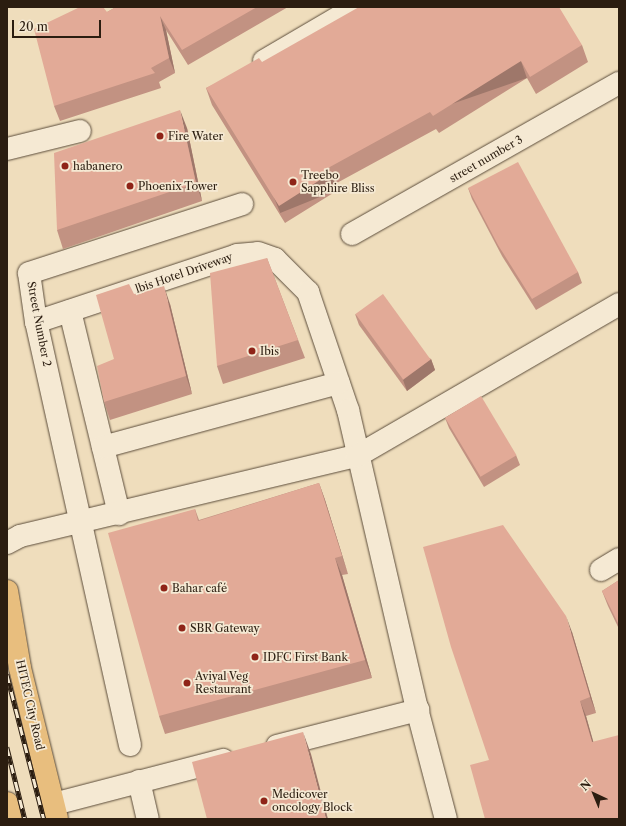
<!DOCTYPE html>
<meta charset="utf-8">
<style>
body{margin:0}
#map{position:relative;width:626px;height:826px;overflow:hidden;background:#efddbc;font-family:"Libre Caslon Text",serif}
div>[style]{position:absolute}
.roads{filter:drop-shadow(0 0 1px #5c4d3b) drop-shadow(0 0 1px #5c4d3b)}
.minor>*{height:22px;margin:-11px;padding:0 11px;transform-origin:11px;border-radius:11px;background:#f5e9d3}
.major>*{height:22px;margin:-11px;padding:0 11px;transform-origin:11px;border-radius:11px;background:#e8be7e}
.rail>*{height:4.5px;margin-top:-2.25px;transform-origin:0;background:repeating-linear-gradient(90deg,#f5e9d3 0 9px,#2b1d10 0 18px);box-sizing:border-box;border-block:1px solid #2b1d10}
.wall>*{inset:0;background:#c29282}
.shaded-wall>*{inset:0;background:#9e776a;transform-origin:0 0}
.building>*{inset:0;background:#e2aa97;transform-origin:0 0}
.dots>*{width:11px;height:11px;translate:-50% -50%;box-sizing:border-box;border:2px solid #f5e9d3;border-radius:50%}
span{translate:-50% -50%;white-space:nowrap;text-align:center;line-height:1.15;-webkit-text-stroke:3.5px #f5e9d3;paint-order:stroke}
.poi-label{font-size:11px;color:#2b1d10}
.left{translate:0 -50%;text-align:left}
.street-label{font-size:11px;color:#2b1d10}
.frame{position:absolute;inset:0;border:8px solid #2b1d10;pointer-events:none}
.north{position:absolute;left:574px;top:774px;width:40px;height:40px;-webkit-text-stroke:3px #f5e9d3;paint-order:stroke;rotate:316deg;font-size:11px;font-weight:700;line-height:16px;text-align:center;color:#2b1d10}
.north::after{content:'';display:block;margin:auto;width:14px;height:18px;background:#2b1d10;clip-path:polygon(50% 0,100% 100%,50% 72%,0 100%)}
.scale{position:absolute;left:12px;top:20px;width:89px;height:18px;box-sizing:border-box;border:2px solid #2b1d10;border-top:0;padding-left:5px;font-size:12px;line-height:14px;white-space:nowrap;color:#2b1d10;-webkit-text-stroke:3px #f5e9d3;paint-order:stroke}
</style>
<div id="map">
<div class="roads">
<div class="minor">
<div style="left:264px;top:61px;width:107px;rotate:-30.4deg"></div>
<div style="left:7px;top:149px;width:75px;rotate:-13.9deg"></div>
<div style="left:352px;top:234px;width:307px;rotate:-29.5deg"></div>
<div style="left:70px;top:311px;width:209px;rotate:76.4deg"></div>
<div style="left:36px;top:322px;width:212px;rotate:-18.4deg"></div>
<div style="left:237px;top:255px;width:21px;rotate:-5deg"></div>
<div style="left:258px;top:253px;width:18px;rotate:19deg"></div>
<div style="left:275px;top:259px;width:47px;rotate:45deg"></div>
<div style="left:308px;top:292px;width:125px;rotate:71.3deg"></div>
<div style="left:348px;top:410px;width:303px;rotate:77deg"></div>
<div style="left:416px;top:705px;width:118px;rotate:75.3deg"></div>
<div style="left:103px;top:447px;width:244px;rotate:-15.2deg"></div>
<div style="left:7px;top:543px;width:15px;rotate:-28deg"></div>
<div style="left:20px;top:536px;width:346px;rotate:-13.4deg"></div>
<div style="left:357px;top:456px;width:303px;rotate:-30.1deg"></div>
<div style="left:601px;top:570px;width:21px;rotate:-31deg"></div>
<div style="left:130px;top:745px;width:433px;rotate:-102.5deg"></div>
<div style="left:36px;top:322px;width:49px;rotate:-98.1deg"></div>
<div style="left:29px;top:273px;width:224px;rotate:-17.9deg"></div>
<div style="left:277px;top:746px;width:146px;rotate:-14.3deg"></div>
<div style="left:139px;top:781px;width:39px;rotate:77deg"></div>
<div style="left:54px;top:804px;width:175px;rotate:-14.6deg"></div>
</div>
<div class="major">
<div style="left:7px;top:591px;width:78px;rotate:80.4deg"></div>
<div style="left:20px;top:668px;width:155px;rotate:76.2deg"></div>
<div style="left:7px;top:803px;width:16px;rotate:76deg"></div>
</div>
</div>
<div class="rail">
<div style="left:7px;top:674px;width:150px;rotate:75.7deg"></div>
<div style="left:7px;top:747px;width:74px;rotate:76deg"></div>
</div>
<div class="wall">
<div style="clip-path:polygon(116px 7px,288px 7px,188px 65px,166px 30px,175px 73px,159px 82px,161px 88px,60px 121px,54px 106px,107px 12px)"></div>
<div style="clip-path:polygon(582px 45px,588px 62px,536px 94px,527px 78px,439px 133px,436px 129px,335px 184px,338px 190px,285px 223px,212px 105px,206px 88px,262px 62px)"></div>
<div style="clip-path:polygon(187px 128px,202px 201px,63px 249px,57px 230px)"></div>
<div style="clip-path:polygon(468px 188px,578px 272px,582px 283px,536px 310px,502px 256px,472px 199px)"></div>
<div style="clip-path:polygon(267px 258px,305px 358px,223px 384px,217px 366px)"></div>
<div style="clip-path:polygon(134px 294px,170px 304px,192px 394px,110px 420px,104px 402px,114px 359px)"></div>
<div style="clip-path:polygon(355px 314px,431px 359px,435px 370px,407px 391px,359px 325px)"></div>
<div style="clip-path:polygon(445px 418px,516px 455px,520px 465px,484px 487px,449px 428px)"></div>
<div style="clip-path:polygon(319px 483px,325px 500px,348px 574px,342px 575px,372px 678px,165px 734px,159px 716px,195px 509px,199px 520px)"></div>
<div style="clip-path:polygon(619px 580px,619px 629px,608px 606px,602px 591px)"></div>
<div style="clip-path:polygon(572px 632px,596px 713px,586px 716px,593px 742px,619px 819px,489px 760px)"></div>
</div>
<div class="shaded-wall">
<div style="clip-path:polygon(160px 16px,166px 30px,175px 73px,169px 58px)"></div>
<div style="left:521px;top:61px;width:18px;height:104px;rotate:71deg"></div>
<div style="clip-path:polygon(180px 110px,187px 128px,202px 201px,196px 183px)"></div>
<div style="left:331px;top:173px;width:18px;height:62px;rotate:68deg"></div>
<div style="clip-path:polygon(164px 286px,170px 304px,192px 394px,186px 376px)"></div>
<div style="clip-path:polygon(431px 359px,435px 370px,407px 391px,403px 380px)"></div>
<div style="clip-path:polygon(319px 483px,325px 500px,348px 574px,342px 556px)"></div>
<div style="clip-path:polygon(335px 558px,342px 575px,372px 678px,365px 660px)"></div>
<div style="clip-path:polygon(566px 616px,572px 632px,596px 713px,590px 697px)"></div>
<div style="clip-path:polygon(580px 701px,586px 716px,598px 758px,592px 742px)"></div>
<div style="clip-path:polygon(303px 732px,311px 754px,328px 819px,326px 819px)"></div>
</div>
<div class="building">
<div style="clip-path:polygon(80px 7px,103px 7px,107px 12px,116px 7px,257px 7px,182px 50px,160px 16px,169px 58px,151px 68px,155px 73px,54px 106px,34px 29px)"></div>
<div style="clip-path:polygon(359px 7px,559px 7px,582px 45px,530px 77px,521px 61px,433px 116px,430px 112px,328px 168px,331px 173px,279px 206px,206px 88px,259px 58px,262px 62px)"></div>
<div style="clip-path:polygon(180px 110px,196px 183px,57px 230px,54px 153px)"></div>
<div style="clip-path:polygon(518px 162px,578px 272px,532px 299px,498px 245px,468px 188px)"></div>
<div style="clip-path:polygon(267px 258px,298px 340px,217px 366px,210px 273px)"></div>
<div style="clip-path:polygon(129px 284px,134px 294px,164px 286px,186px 376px,104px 402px,97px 366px,114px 359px,96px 295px)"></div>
<div style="left:383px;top:294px;width:81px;height:34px;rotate:54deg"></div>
<div style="left:481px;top:396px;width:69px;height:42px;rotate:59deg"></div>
<div style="clip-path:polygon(319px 483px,342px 556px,335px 558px,365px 660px,159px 716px,108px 533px,195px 509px,198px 521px)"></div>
<div style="clip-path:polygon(503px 525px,566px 616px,590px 697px,580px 701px,592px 742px,619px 735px,619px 819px,485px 819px,470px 765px,489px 760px,451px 647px,423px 547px)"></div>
<div style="clip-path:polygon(619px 580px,619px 625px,602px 591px)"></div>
<div style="clip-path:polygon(303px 732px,326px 819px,207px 819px,192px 762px)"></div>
</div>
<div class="dots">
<div style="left:160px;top:136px;background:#8f2418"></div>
<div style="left:65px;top:166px;background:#8f2418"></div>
<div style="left:293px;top:182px;background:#8f2418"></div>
<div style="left:130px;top:186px;background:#8f2418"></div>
<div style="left:252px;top:351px;background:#8f2418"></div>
<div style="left:164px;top:588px;background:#8f2418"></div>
<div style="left:182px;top:628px;background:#8f2418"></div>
<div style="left:255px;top:657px;background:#8f2418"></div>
<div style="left:187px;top:683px;background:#8f2418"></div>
<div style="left:264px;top:801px;background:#8f2418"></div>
</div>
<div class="poi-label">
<span class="left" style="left:168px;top:136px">Fire Water</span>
<span class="left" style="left:73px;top:166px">habanero</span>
<span class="left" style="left:301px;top:182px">Treebo<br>Sapphire Bliss</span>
<span class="left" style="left:138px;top:186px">Phoenix Tower</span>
<span class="left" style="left:260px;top:351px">Ibis</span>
<span class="left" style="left:172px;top:588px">Bahar café</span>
<span class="left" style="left:190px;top:628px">SBR Gateway</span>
<span class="left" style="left:263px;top:657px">IDFC First Bank</span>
<span class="left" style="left:195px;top:683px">Aviyal Veg<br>Restaurant</span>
<span class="left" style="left:272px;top:801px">Medicover<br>oncology Block</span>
</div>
<div class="street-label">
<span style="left:486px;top:159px;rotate:-30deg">street number 3</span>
<span style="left:184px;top:273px;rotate:-19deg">lbis Hotel Driveway</span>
<span style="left:39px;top:324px;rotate:79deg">Street Number 2</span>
<span style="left:30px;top:705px;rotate:77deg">HITEC City Road</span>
</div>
<div class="frame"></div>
<div class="north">N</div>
<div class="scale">20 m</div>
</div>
